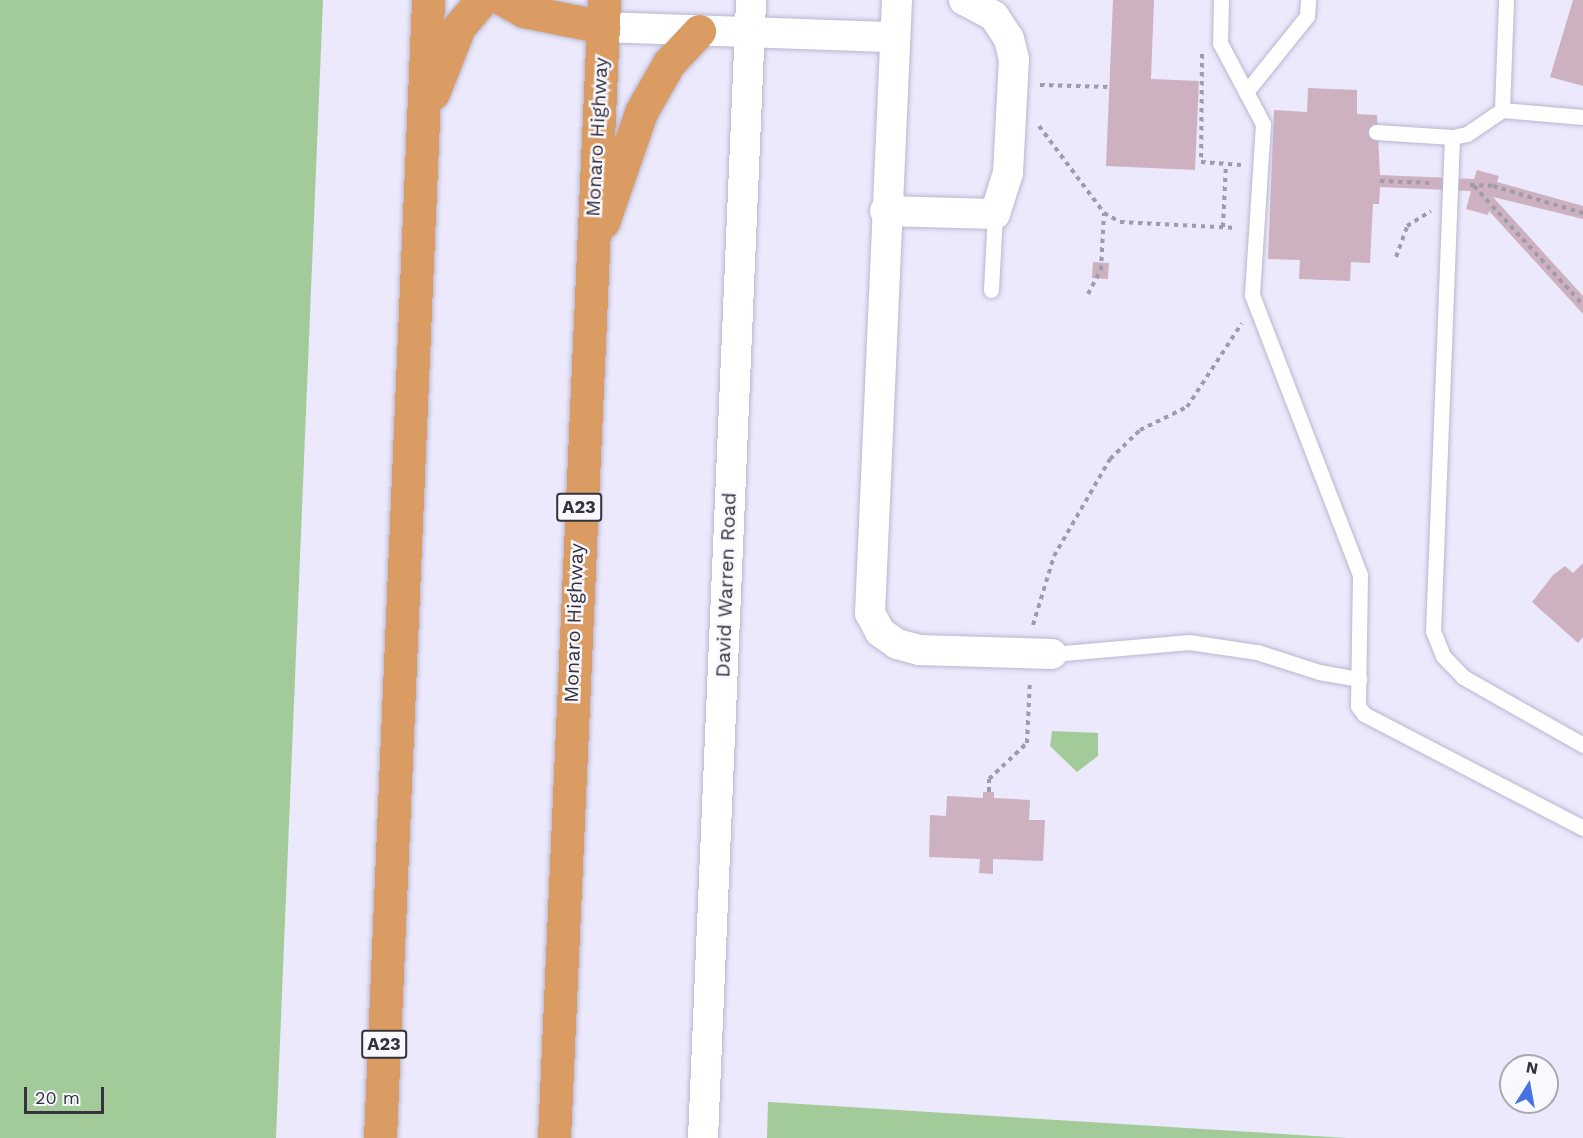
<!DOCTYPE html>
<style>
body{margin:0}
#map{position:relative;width:1583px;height:1138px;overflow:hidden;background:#ebe9fb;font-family:"Work Sans",sans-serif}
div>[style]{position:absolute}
.green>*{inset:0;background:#a2cb99}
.building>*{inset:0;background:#ceb1c0;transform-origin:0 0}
.path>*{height:4px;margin-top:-2px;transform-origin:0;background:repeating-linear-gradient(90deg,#9e9cab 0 4.5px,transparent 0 9px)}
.roads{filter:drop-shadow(0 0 2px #b9b6d2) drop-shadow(0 0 2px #b9b6d2)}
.service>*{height:15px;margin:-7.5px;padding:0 7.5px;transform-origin:7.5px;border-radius:7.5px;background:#fff}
.minor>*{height:30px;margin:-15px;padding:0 15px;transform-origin:15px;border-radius:15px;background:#fff}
.trunk>*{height:33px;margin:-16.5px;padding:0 16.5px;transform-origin:16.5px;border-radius:16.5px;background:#da9c62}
span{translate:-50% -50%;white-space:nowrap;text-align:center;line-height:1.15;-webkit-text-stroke:5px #f9f8fe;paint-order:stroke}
.shield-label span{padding:2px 4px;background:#f9f8fe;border:2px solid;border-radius:4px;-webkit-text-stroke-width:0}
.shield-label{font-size:18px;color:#34323d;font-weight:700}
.street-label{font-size:20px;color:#34323d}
.north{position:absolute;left:1499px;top:1054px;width:60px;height:60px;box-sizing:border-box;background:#f9f8fe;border:2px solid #aaa9b1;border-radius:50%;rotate:11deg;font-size:16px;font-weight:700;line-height:24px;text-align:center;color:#34323d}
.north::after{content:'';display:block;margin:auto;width:21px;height:27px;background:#4571e3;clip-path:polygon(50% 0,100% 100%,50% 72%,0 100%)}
.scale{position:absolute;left:24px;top:1087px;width:80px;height:27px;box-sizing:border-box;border:3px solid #34323d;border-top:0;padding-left:8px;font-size:18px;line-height:21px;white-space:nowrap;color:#34323d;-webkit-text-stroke:4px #f9f8fe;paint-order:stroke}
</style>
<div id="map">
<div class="green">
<div style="clip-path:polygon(0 0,323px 0,276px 1138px,0 1138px)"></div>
<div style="clip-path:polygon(1052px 731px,1098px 733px,1098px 756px,1077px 772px,1050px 746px)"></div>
<div style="clip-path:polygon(768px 1102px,769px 1102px,1347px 1138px,767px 1138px)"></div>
</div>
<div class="building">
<div style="clip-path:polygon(1113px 0,1154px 0,1151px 79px,1199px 81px,1195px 170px,1106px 166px)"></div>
<div style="clip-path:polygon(1573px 0,1583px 0,1583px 86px,1550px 77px)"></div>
<div style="clip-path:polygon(1308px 88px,1357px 90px,1357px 114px,1377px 115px,1380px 175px,1474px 179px,1477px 170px,1499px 176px,1497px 182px,1583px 206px,1583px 219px,1493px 197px,1583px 296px,1583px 314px,1489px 211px,1488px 215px,1466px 209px,1471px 191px,1380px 187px,1379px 204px,1373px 204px,1370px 263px,1351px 262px,1350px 281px,1299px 279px,1300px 260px,1268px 259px,1274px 110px,1307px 112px)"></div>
<div style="left:1093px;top:262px;width:16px;height:16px;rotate:4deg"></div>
<div style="clip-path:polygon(1583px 563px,1583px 637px,1578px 643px,1532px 602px,1553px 575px,1565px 566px,1573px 573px)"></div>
<div style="clip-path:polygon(983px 792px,994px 792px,994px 798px,1030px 800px,1029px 820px,1045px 820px,1043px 861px,993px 859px,993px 874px,979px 873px,980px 859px,929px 857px,930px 815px,946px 816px,947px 796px,983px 798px)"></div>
</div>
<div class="path">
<div style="left:1202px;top:54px;width:108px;rotate:90.5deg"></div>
<div style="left:1201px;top:162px;width:40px;rotate:4.3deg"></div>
<div style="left:1040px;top:85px;width:69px;rotate:1.7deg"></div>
<div style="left:1039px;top:126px;width:109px;rotate:53.2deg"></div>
<div style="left:1104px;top:213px;width:18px;rotate:29deg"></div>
<div style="left:1120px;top:222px;width:117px;rotate:2.9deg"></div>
<div style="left:1380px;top:181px;width:50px;rotate:2.3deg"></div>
<div style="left:1470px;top:185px;width:23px;rotate:2deg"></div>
<div style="left:1493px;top:186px;width:94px;rotate:16.7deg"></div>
<div style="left:1474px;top:186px;width:161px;rotate:47.5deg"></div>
<div style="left:1223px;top:227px;width:63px;rotate:-87.3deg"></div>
<div style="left:1396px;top:257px;width:33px;rotate:-70deg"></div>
<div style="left:1407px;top:226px;width:28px;rotate:-32deg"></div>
<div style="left:1088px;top:294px;width:27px;rotate:-62deg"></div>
<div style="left:1101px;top:270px;width:57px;rotate:-87deg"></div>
<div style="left:1033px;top:625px;width:72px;rotate:-73.1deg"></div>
<div style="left:1054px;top:556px;width:112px;rotate:-60deg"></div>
<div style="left:1110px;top:459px;width:42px;rotate:-44deg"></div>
<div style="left:1140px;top:430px;width:52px;rotate:-26.1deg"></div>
<div style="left:1187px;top:407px;width:100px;rotate:-56.8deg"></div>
<div style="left:989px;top:792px;width:13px;rotate:-90deg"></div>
<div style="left:989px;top:779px;width:52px;rotate:-43.5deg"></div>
<div style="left:1027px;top:743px;width:63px;rotate:-87.3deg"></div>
</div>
<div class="roads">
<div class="service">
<div style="left:1221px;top:0;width:43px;rotate:91.3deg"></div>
<div style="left:1220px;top:43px;width:92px;rotate:62deg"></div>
<div style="left:1263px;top:124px;width:171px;rotate:93.7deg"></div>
<div style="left:1252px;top:295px;width:300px;rotate:68.9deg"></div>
<div style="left:1360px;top:575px;width:131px;rotate:90.9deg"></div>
<div style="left:1358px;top:706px;width:10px;rotate:53deg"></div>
<div style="left:1364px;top:714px;width:247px;rotate:27.5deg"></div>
<div style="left:1246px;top:92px;width:97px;rotate:-51.2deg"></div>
<div style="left:1307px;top:16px;width:16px;rotate:-86deg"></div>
<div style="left:1502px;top:110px;width:110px;rotate:-87.9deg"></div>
<div style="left:1376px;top:132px;width:76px;rotate:3.8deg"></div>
<div style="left:1452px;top:137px;width:15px;rotate:-11deg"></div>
<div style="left:1467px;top:134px;width:42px;rotate:-34.4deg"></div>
<div style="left:1502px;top:110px;width:81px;rotate:4.9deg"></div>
<div style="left:1452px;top:137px;width:494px;rotate:92.2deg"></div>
<div style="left:1433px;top:631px;width:27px;rotate:68deg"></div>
<div style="left:1443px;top:656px;width:29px;rotate:46deg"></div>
<div style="left:1463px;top:677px;width:138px;rotate:29.5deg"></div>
<div style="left:991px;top:290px;width:76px;rotate:-87deg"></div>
<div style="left:1052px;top:654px;width:138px;rotate:-5deg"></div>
<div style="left:1189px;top:642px;width:69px;rotate:8.4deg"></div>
<div style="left:1257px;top:652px;width:65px;rotate:17.9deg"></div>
<div style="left:1319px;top:672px;width:41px;rotate:9.9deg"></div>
</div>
<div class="minor">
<div style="left:897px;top:0;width:614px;rotate:92.52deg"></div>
<div style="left:870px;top:613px;width:21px;rotate:62deg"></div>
<div style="left:880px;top:632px;width:21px;rotate:35deg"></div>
<div style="left:897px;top:644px;width:23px;rotate:15deg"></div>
<div style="left:919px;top:650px;width:133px;rotate:1.7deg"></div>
<div style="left:603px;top:27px;width:291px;rotate:2deg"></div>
<div style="left:885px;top:211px;width:110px;rotate:1.6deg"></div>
<div style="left:995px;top:214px;width:43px;rotate:-72.4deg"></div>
<div style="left:1008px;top:173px;width:114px;rotate:-87deg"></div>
<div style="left:1014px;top:59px;width:21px;rotate:-104deg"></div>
<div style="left:1009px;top:39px;width:27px;rotate:-123deg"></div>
<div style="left:994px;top:16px;width:34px;rotate:-152deg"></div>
<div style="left:703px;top:1138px;width:1139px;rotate:-87.58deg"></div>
</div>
<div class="trunk">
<div style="left:504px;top:0;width:23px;rotate:29deg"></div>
<div style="left:524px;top:11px;width:81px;rotate:11.4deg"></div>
<div style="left:433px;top:93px;width:71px;rotate:-68.5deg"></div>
<div style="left:459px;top:27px;width:35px;rotate:-50deg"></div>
<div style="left:603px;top:222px;width:116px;rotate:-70.9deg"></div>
<div style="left:641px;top:112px;width:56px;rotate:-60.3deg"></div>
<div style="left:669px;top:63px;width:44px;rotate:-46.8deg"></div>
<div style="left:380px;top:1138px;width:1139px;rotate:-87.58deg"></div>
<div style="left:554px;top:1138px;width:1139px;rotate:-87.48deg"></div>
</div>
</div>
<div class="shield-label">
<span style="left:579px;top:507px">A23</span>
<span style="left:384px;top:1044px">A23</span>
</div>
<div class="street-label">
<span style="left:597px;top:137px;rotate:-87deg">Monaro Highway</span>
<span style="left:726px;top:585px;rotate:-88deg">David Warren Road</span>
<span style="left:574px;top:623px;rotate:-88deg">Monaro Highway</span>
</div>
<div class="north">N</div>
<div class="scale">20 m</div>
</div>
